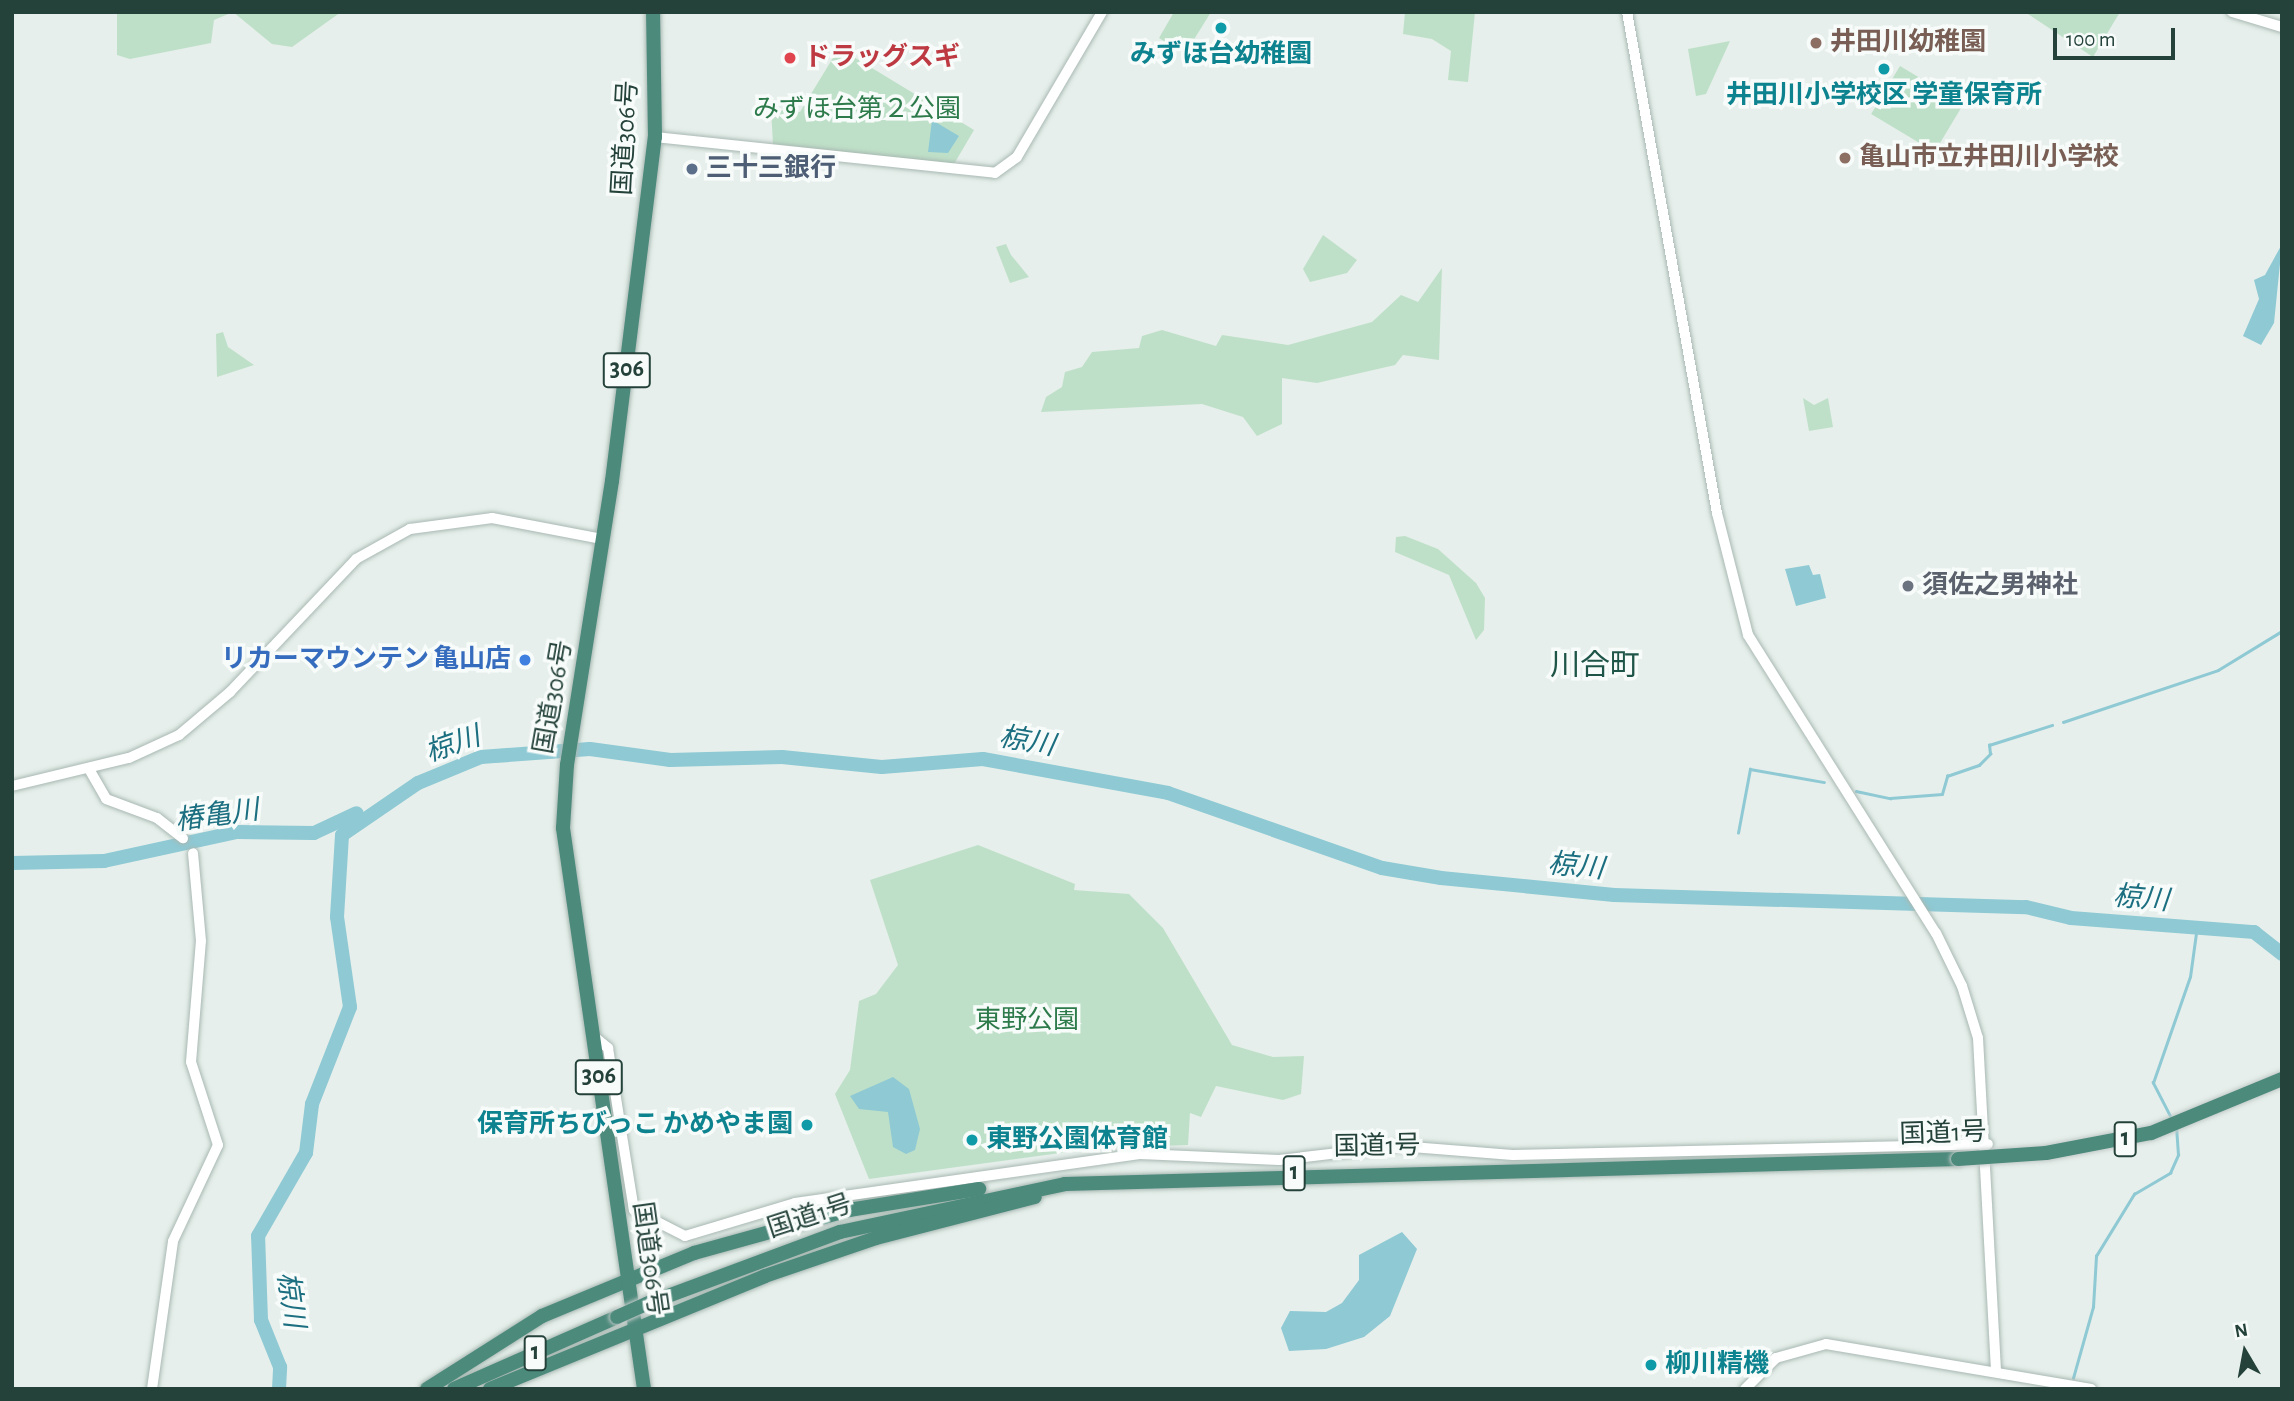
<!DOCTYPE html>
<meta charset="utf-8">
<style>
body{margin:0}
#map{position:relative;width:2294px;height:1401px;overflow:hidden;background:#e6efeb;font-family:"Alegreya Sans","Noto Sans JP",sans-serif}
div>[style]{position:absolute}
.green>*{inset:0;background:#bfe0c8;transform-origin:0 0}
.water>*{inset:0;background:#8ec9d4}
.stream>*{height:2.5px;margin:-1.25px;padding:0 1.25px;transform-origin:1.25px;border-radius:1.25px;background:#8ec9d4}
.river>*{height:14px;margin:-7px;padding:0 7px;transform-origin:7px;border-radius:7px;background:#8ec9d4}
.roads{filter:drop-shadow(0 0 2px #a8b8b2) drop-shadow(0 0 2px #a8b8b2)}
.tertiary>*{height:10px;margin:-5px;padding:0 5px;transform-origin:5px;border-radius:5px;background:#fff}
.trunk>*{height:14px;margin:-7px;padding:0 7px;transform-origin:7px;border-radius:7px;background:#4c8a7c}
.bridges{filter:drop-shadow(0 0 2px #c2cac8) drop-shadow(0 0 2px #c2cac8)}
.trunk-bridge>*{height:14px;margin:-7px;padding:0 7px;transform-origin:7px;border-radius:7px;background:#4c8a7c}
.dots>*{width:19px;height:19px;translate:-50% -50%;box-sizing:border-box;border:4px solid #f7fbf9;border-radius:50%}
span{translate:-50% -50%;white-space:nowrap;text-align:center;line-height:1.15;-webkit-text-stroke:7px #f7fbf9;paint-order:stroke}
.shield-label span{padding:2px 5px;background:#f7fbf9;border:2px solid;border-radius:5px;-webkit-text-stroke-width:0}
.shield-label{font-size:24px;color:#24423a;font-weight:700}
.education-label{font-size:26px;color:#785e54;font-weight:700}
.left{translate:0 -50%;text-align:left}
.culture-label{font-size:26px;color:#0d838f;font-weight:700}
.right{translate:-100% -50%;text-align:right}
.health-label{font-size:26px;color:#be3a42;font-weight:700}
.park-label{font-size:26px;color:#2d7a4b}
.street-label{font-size:26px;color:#24423a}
.service-label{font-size:26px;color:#4e5e75;font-weight:700}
.worship-label{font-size:26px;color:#5b616d;font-weight:700}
.shop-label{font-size:26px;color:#366cbe;font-weight:700}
.water-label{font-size:28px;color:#1c6f80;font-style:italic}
.quarter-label{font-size:30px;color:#1f5548}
.frame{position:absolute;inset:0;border:14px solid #24423a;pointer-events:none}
.north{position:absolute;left:2210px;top:1317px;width:70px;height:70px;-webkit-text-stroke:5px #f7fbf9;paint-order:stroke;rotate:350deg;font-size:19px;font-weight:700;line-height:28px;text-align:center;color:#24423a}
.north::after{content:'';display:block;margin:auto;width:24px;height:32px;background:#24423a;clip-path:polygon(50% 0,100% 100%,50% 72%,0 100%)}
.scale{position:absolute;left:2053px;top:28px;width:122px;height:32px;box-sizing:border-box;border:4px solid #24423a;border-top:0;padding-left:9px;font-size:21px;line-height:24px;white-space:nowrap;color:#24423a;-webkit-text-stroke:5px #f7fbf9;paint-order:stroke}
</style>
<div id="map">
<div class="green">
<div style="clip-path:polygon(117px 12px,341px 12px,292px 47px,272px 44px,233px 12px,214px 20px,211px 43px,130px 59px,117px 55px)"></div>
<div style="clip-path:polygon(1174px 12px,1211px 12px,1185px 54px,1159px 38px)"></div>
<div style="clip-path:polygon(1405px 12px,1475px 12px,1468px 82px,1448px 80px,1451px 51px,1432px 39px,1403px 34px)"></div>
<div style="clip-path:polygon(2025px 12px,2120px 12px,2093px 57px)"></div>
<div style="clip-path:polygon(1730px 41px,1706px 94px,1696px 96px,1688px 49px)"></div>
<div style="clip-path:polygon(839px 48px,974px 130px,954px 164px,773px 144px,771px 109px,800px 112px)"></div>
<div style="left:1900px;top:66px;width:74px;height:56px;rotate:31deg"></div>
<div style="clip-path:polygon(1323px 235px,1357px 260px,1347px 273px,1310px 282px,1303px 269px)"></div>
<div style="clip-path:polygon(1006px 244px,1011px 255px,1029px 277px,1010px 283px,996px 247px)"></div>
<div style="clip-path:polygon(1442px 268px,1439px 360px,1403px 355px,1395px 365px,1317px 383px,1282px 378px,1282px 424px,1257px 436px,1243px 417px,1202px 404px,1041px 412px,1046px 397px,1062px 387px,1065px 372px,1082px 367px,1092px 352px,1139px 348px,1142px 336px,1162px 330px,1216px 346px,1222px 335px,1288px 345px,1372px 322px,1401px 295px,1418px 302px)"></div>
<div style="clip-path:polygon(223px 332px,228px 347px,254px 365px,217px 377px,216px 334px)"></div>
<div style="clip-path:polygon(1803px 398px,1814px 405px,1828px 398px,1833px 427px,1809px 431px)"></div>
<div style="clip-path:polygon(1405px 536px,1438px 549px,1476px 583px,1485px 598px,1484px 630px,1476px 640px,1449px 575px,1395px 552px,1396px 537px)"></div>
<div style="clip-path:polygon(978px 845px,1075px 884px,1074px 890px,1129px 894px,1163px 928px,1232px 1045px,1273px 1057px,1304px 1056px,1301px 1094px,1283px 1100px,1216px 1086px,1201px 1117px,1190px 1113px,1188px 1145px,1097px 1148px,869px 1179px,835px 1094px,850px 1070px,859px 1001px,876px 994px,898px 965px,870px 880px)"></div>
</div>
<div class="water">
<div style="clip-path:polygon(932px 120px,959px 136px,948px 153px,928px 152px)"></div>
<div style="clip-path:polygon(2282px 244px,2274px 323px,2261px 345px,2243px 336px,2259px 299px,2254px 280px,2265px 275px)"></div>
<div style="clip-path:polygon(1809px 565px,1813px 575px,1820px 574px,1826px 598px,1796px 606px,1785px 569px)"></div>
<div style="clip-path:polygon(893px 1077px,909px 1089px,920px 1129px,915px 1150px,906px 1154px,893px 1147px,888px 1112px,859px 1109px,850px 1096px)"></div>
<div style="clip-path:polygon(1402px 1232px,1417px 1249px,1390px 1316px,1364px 1337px,1326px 1349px,1289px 1351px,1281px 1328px,1290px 1311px,1326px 1312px,1342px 1303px,1359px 1280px,1359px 1255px)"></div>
</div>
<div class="stream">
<div style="left:2063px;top:722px;width:163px;rotate:-18.5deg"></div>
<div style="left:2218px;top:670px;width:75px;rotate:-31.4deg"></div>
<div style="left:1856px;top:791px;width:35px;rotate:12deg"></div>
<div style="left:1890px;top:798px;width:52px;rotate:-4.4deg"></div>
<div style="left:1942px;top:794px;width:19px;rotate:-74deg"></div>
<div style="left:1947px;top:776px;width:34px;rotate:-19deg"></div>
<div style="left:1979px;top:765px;width:16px;rotate:-45deg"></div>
<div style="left:1990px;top:754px;width:9px;rotate:-96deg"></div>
<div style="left:1989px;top:745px;width:66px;rotate:-17.6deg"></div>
<div style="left:1738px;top:833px;width:65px;rotate:-79.4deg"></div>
<div style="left:1750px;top:769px;width:75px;rotate:10deg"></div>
<div style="left:2172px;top:1120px;width:42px;rotate:-117.2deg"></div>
<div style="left:2153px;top:1083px;width:112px;rotate:-70.8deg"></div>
<div style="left:2190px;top:977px;width:51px;rotate:-82.2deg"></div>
<div style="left:2073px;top:1378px;width:74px;rotate:-74.3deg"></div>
<div style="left:2093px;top:1307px;width:51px;rotate:-86.6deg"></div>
<div style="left:2096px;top:1256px;width:73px;rotate:-58.5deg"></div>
<div style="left:2134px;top:1194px;width:42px;rotate:-30.3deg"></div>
<div style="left:2170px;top:1173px;width:20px;rotate:-66deg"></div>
<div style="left:2178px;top:1155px;width:26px;rotate:-94deg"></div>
</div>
<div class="river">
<div style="left:12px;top:863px;width:92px;rotate:-1.2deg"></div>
<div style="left:104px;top:861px;width:136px;rotate:-12.3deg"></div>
<div style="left:237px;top:832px;width:77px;rotate:0.7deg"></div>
<div style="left:314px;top:833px;width:47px;rotate:-24.9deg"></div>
<div style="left:279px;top:1389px;width:22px;rotate:-87deg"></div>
<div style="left:280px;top:1367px;width:51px;rotate:-112deg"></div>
<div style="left:261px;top:1320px;width:84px;rotate:-92deg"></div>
<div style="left:258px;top:1236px;width:96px;rotate:-60deg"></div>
<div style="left:306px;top:1153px;width:49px;rotate:-83deg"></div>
<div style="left:312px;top:1104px;width:104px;rotate:-68.6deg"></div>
<div style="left:350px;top:1007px;width:91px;rotate:-98.2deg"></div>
<div style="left:337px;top:917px;width:82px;rotate:-86.5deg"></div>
<div style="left:342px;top:835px;width:92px;rotate:-34.4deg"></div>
<div style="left:418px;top:783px;width:68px;rotate:-22.4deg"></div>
<div style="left:481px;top:757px;width:109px;rotate:-4.2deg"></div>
<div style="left:590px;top:749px;width:81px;rotate:7.8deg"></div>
<div style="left:670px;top:760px;width:112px;rotate:-1.5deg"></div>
<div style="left:782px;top:757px;width:100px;rotate:5.7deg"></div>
<div style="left:882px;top:767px;width:101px;rotate:-4.5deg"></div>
<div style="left:983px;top:759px;width:188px;rotate:10.4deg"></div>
<div style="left:1168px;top:793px;width:227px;rotate:19.3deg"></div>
<div style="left:1382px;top:868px;width:60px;rotate:9.6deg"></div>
<div style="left:1441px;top:878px;width:174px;rotate:5.6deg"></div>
<div style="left:1614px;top:895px;width:412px;rotate:1.7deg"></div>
<div style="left:2026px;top:907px;width:46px;rotate:13.7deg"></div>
<div style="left:2071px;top:918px;width:184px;rotate:4.4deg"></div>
<div style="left:2254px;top:932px;width:36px;rotate:38deg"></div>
</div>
<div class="roads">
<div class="tertiary">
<div style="left:1627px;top:12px;width:509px;rotate:79.82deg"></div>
<div style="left:1717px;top:513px;width:126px;rotate:75.7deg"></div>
<div style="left:1748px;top:635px;width:352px;rotate:57.8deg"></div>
<div style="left:1936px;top:933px;width:59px;rotate:63.9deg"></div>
<div style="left:1962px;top:986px;width:54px;rotate:72.9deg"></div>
<div style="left:1978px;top:1038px;width:334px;rotate:86.9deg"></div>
<div style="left:2232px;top:12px;width:52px;rotate:16.7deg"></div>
<div style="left:655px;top:137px;width:342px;rotate:6deg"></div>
<div style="left:995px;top:173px;width:27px;rotate:-36deg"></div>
<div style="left:1017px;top:157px;width:168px;rotate:-59.6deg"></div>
<div style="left:89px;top:769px;width:34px;rotate:60deg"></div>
<div style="left:106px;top:799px;width:54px;rotate:20.4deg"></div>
<div style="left:157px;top:818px;width:33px;rotate:38deg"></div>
<div style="left:12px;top:786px;width:120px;rotate:-13.5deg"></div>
<div style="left:129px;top:758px;width:55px;rotate:-24.7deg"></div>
<div style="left:179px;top:735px;width:67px;rotate:-40.1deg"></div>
<div style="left:230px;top:692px;width:183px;rotate:-46.5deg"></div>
<div style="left:356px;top:559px;width:62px;rotate:-29.1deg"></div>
<div style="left:410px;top:529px;width:83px;rotate:-7.6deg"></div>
<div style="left:492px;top:518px;width:112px;rotate:10.8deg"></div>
<div style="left:592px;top:1035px;width:21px;rotate:39deg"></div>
<div style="left:608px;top:1048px;width:164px;rotate:80.9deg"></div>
<div style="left:634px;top:1210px;width:57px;rotate:27deg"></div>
<div style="left:685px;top:1236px;width:115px;rotate:-16.7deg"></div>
<div style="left:795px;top:1203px;width:348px;rotate:-8.1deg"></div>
<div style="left:1140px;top:1154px;width:139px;rotate:2.5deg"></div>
<div style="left:1279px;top:1160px;width:121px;rotate:-6.7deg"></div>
<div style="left:1399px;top:1146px;width:114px;rotate:4.5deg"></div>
<div style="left:1513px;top:1155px;width:475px;rotate:-1.3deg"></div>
<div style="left:152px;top:1389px;width:149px;rotate:-81.9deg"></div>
<div style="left:173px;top:1241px;width:106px;rotate:-64.9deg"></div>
<div style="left:218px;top:1145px;width:87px;rotate:-108deg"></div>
<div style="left:191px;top:1062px;width:121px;rotate:-85.3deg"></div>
<div style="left:201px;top:941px;width:88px;rotate:-95.2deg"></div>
<div style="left:1745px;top:1389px;width:44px;rotate:-45deg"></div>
<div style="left:1776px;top:1358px;width:52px;rotate:-15.6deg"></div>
<div style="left:1826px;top:1344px;width:269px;rotate:9.6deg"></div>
</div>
<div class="trunk">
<div style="left:649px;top:1303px;width:204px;rotate:-20.4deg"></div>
<div style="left:840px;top:1232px;width:230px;rotate:-12deg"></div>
<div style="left:1065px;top:1184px;width:893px;rotate:-1.6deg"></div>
<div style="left:427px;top:1389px;width:136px;rotate:-32.4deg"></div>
<div style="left:542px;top:1316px;width:165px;rotate:-22.5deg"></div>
<div style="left:694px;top:1253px;width:161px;rotate:-15.5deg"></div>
<div style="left:849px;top:1210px;width:132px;rotate:-9.2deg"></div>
<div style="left:454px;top:1389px;width:178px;rotate:-23.8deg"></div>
<div style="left:490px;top:1389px;width:297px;rotate:-22.3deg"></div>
<div style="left:765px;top:1276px;width:117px;rotate:-18.9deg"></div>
<div style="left:876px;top:1238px;width:164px;rotate:-14.5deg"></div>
<div style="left:644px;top:1389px;width:567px;rotate:-98.22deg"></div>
<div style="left:563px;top:828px;width:63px;rotate:-86.4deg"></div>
<div style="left:567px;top:765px;width:288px;rotate:-81deg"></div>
<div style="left:612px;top:481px;width:347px;rotate:-82.9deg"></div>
<div style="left:655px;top:137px;width:125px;rotate:-90.9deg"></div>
</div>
</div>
<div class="bridges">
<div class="trunk-bridge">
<div style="left:1958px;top:1159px;width:88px;rotate:-3.9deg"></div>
<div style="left:2046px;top:1153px;width:107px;rotate:-10.8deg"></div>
<div style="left:2151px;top:1133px;width:142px;rotate:-22.4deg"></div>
<div style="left:617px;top:1317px;width:35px;rotate:-24deg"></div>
</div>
</div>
<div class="dots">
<div style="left:1221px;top:28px;background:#0f9aa8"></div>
<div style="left:1816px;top:43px;background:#8d6e63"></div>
<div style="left:790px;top:58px;background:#e0444e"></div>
<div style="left:1884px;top:69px;background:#0f9aa8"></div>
<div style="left:1845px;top:158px;background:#8d6e63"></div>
<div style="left:692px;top:169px;background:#5c6f8a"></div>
<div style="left:1908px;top:586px;background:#6b7280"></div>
<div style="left:525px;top:660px;background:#3f7fe0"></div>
<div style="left:807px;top:1125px;background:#0f9aa8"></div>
<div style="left:972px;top:1140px;background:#0f9aa8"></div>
<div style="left:1651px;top:1365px;background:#0f9aa8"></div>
</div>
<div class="shield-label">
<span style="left:627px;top:370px">306</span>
<span style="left:599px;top:1077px">306</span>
<span style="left:2125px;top:1139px">1</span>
<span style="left:1294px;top:1173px">1</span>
<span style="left:535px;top:1353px">1</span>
</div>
<div class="education-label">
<span class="left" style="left:1830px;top:43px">井田川幼稚園</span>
<span class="left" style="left:1859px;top:158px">亀山市立井田川小学校</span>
</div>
<div class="culture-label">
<span style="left:1221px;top:55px">みずほ台幼稚園</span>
<span style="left:1884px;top:96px">井田川小学校区 学童保育所</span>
<span class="right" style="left:793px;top:1125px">保育所ちびっこ かめやま園</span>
<span class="left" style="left:986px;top:1140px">東野公園体育館</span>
<span class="left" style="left:1665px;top:1365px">柳川精機</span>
</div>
<div class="health-label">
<span class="left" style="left:804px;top:58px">ドラッグスギ</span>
</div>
<div class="park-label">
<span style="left:857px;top:110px">みずほ台第２公園</span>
<span style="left:1027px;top:1021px">東野公園</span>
</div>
<div class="street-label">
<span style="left:626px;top:138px;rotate:-87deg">国道306号</span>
<span style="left:554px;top:697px;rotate:-80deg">国道306号</span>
<span style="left:1943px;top:1134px;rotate:-2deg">国道1号</span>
<span style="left:1377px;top:1147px;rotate:-1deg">国道1号</span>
<span style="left:810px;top:1217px;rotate:-18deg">国道1号</span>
<span style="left:649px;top:1259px;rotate:82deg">国道306号</span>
</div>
<div class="service-label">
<span class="left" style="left:706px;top:169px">三十三銀行</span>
</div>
<div class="worship-label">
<span class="left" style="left:1922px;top:586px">須佐之男神社</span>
</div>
<div class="shop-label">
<span class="right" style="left:511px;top:660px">リカーマウンテン 亀山店</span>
</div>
<div class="water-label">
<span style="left:1027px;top:742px;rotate:10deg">椋川</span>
<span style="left:453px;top:745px;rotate:-19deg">椋川</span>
<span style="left:217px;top:816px;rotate:-8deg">椿亀川</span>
<span style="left:1576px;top:867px;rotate:6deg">椋川</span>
<span style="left:2141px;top:899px;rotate:5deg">椋川</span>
<span style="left:290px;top:1300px;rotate:82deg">椋川</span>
</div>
<div class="quarter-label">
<span style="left:1595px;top:666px">川合町</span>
</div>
<div class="frame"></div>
<div class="north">N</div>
<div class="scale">100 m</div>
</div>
